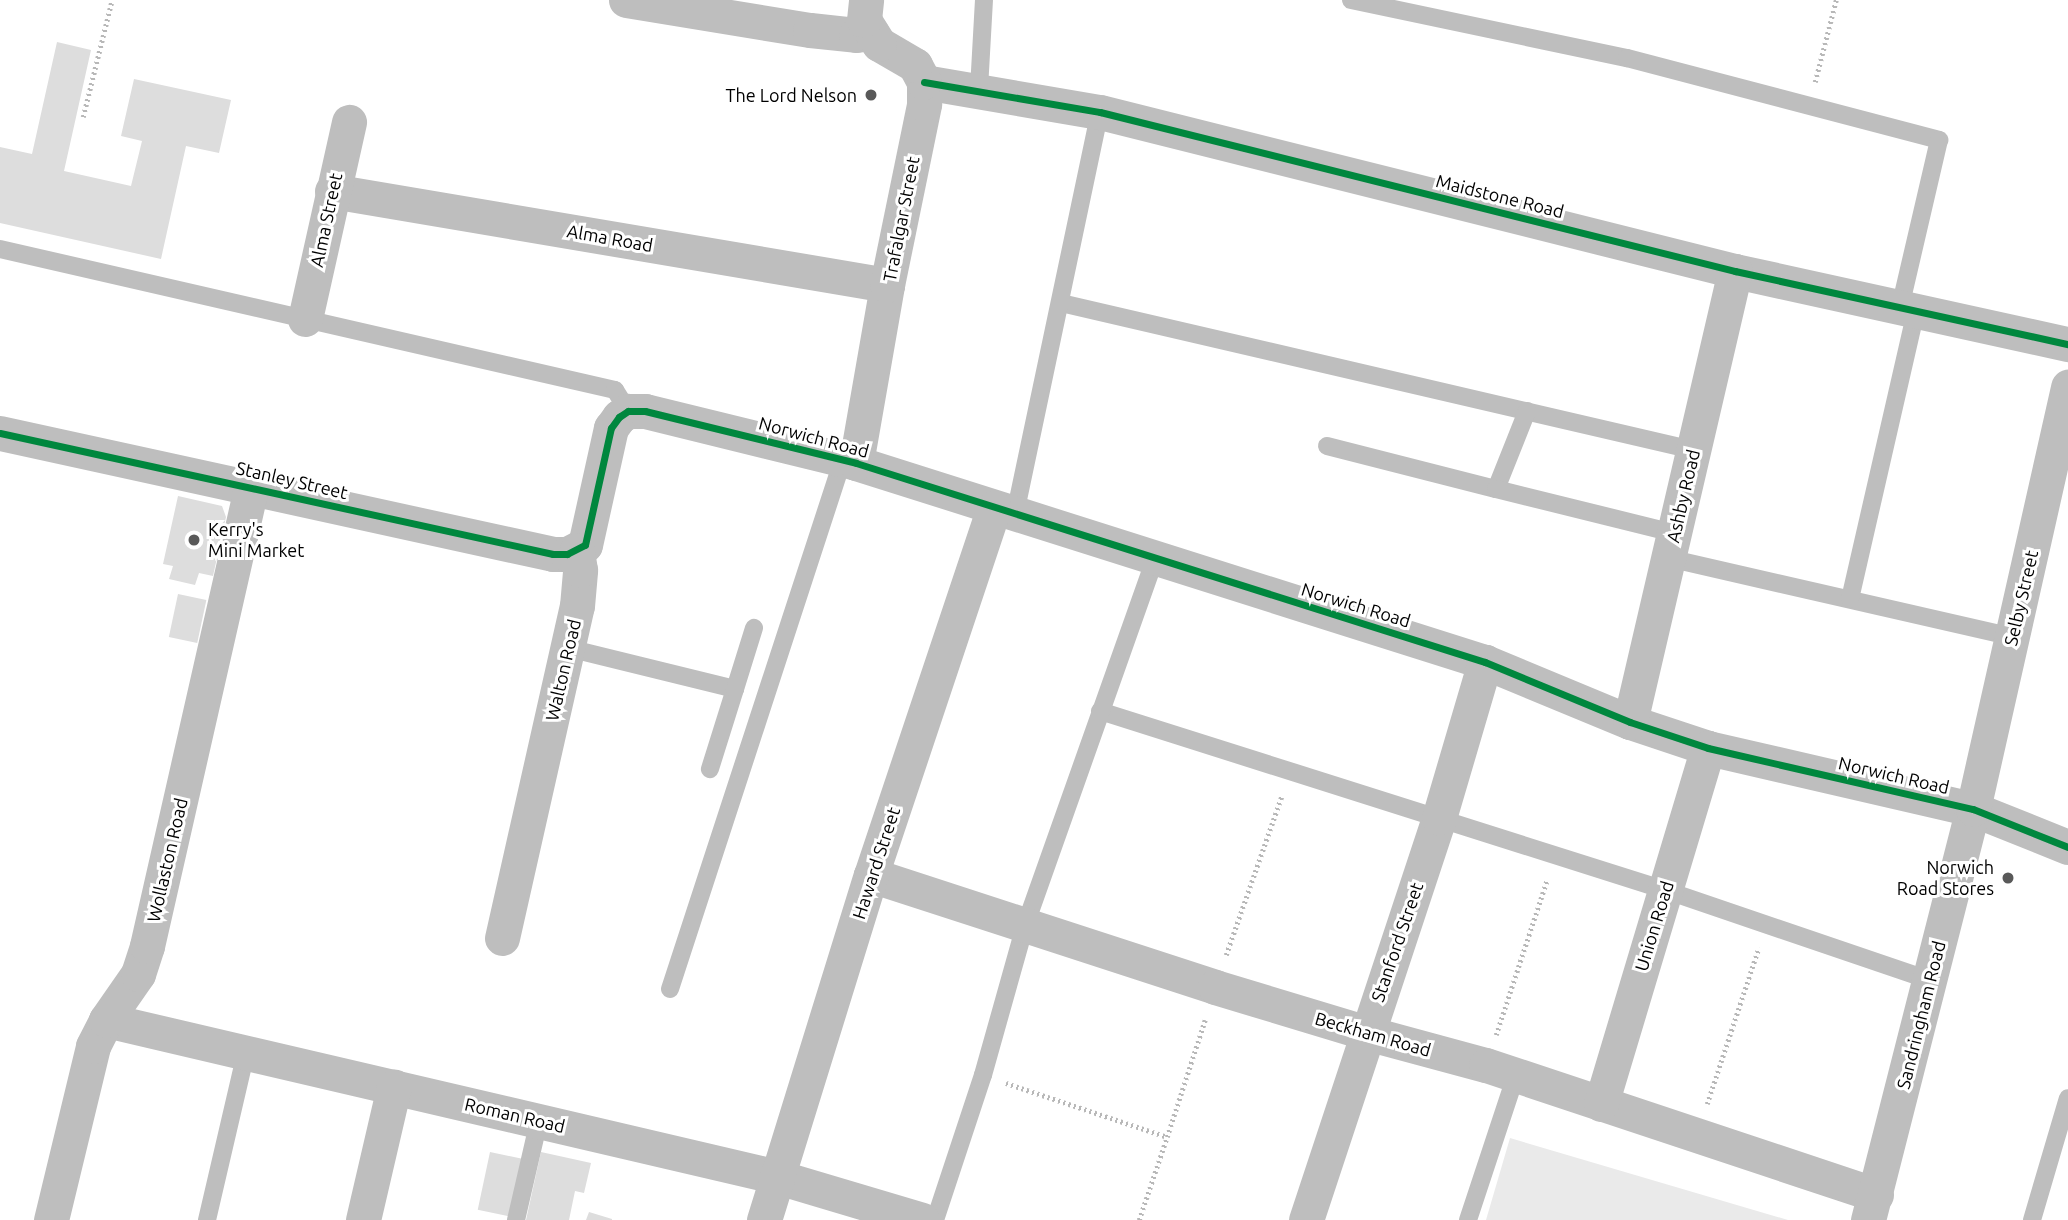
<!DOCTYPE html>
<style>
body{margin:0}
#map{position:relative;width:2068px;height:1220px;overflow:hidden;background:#fff;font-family:Ubuntu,sans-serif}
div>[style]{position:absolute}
.green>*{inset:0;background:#eaeaea}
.building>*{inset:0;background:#ddd;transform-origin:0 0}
.path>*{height:4.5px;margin-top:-2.25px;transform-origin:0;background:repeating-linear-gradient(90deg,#b8b8b8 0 2px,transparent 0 5.5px)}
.service>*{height:18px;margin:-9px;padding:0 9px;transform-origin:9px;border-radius:9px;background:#bebebe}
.minor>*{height:35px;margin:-17.5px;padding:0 17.5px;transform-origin:17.5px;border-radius:17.5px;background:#bebebe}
.cycleway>*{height:7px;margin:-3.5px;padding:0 3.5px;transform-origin:3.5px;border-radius:3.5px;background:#00873e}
.dots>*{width:19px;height:19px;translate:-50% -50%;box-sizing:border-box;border:4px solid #fff;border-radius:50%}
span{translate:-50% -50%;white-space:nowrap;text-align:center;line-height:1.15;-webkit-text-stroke:6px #fff;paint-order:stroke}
.poi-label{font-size:18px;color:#000}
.right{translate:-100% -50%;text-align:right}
.left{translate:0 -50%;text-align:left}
.street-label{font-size:18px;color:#000}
</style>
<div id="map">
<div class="green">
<div style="clip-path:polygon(1510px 1138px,1788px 1220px,1486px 1220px)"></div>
</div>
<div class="building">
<div style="clip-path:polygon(57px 42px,91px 50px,64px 171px,131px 186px,142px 141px,121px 136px,134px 79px,231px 100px,219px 153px,186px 146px,161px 259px,0 223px,0 147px,32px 154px)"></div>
<div style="clip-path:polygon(178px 496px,222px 506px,226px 517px,213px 576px,199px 573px,195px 585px,169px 579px,173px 566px,163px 564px)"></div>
<div style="left:178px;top:594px;width:29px;height:44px;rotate:12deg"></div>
<div style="left:490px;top:1152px;width:33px;height:59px;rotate:12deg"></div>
<div style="clip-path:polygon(541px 1152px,591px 1163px,584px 1193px,575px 1191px,569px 1220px,526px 1220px)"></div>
<div style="clip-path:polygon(589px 1212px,612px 1219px,612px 1220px,586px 1220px)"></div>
</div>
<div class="path">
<div style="left:1815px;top:82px;width:85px;rotate:-75.6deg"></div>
<div style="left:83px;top:117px;width:121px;rotate:-76.1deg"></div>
<div style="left:1226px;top:955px;width:170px;rotate:-70.7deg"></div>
<div style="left:1496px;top:1035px;width:163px;rotate:-71.8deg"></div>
<div style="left:1006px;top:1083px;width:170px;rotate:18.5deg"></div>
<div style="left:1167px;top:1137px;width:123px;rotate:-72deg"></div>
<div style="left:1707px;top:1104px;width:165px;rotate:-71.7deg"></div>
<div style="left:1139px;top:1220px;width:88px;rotate:-71.4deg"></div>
</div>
<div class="service">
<div style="left:1351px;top:0;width:282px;rotate:11.9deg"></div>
<div style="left:1627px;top:58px;width:323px;rotate:14.7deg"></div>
<div style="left:1939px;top:140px;width:171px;rotate:103.1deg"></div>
<div style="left:979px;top:89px;width:89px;rotate:-86.8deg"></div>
<div style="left:0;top:249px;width:631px;rotate:12.91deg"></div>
<div style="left:615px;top:390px;width:25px;rotate:58deg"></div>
<div style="left:1061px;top:303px;width:649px;rotate:13.09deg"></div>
<div style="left:1327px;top:446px;width:174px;rotate:14.3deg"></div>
<div style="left:1496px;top:489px;width:84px;rotate:-68.3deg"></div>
<div style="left:1496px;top:489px;width:183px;rotate:13.9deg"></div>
<div style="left:1015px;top:514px;width:411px;rotate:-78.1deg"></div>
<div style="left:1668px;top:558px;width:353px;rotate:12.9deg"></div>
<div style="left:1850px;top:599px;width:295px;rotate:-77.1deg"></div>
<div style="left:568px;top:648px;width:172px;rotate:13.8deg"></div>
<div style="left:735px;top:689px;width:84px;rotate:107.4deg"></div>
<div style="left:735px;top:689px;width:64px;rotate:-72.7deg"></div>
<div style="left:1100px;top:711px;width:593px;rotate:17.58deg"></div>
<div style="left:1665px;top:890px;width:280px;rotate:18.8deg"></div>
<div style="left:670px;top:989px;width:558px;rotate:-71.92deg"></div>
<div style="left:207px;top:1220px;width:171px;rotate:-76.9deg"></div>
<div style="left:516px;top:1220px;width:103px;rotate:-77deg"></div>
<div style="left:935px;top:1220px;width:153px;rotate:-71.7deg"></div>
<div style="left:983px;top:1075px;width:155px;rotate:-74.3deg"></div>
<div style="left:1025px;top:926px;width:390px;rotate:-70.5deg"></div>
<div style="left:1468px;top:1220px;width:153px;rotate:-71.7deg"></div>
<div style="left:2032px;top:1220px;width:127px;rotate:-73.6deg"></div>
</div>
<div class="minor">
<div style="left:626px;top:0;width:186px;rotate:9.3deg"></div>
<div style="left:810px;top:30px;width:46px;rotate:6.2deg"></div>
<div style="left:856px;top:35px;width:16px;rotate:-7deg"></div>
<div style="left:924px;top:82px;width:179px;rotate:9.7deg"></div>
<div style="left:1100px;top:112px;width:655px;rotate:14.06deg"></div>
<div style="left:1735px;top:271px;width:341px;rotate:12.4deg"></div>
<div style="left:332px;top:191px;width:563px;rotate:9.61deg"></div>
<div style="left:305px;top:319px;width:202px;rotate:-77.4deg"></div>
<div style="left:0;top:433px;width:566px;rotate:12.34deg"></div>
<div style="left:553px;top:554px;width:14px"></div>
<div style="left:567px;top:554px;width:20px;rotate:-27deg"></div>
<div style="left:585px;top:545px;width:120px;rotate:-77.5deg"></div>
<div style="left:611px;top:428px;width:14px;rotate:-54deg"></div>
<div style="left:619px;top:417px;width:11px;rotate:-34deg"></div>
<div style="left:628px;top:411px;width:17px"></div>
<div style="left:645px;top:411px;width:217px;rotate:13.8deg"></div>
<div style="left:856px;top:463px;width:660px;rotate:17.56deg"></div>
<div style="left:1485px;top:662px;width:157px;rotate:22.5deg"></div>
<div style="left:1630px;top:722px;width:82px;rotate:18.4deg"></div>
<div style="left:1708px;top:748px;width:272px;rotate:13deg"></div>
<div style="left:1973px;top:809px;width:102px;rotate:21.8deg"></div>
<div style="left:856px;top:463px;width:181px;rotate:-80.1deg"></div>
<div style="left:887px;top:285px;width:185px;rotate:-78.4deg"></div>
<div style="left:924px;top:104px;width:22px;rotate:-90deg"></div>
<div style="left:924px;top:82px;width:19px;rotate:-118deg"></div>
<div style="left:915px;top:65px;width:42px;rotate:-149.7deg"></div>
<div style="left:879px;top:44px;width:28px;rotate:-122deg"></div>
<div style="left:864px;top:20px;width:20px;rotate:-84deg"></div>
<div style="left:1630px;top:722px;width:463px;rotate:-76.9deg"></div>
<div style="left:871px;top:875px;width:362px;rotate:18deg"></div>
<div style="left:1215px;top:987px;width:159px;rotate:16.8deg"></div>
<div style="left:1367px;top:1033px;width:123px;rotate:15.1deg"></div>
<div style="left:1486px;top:1065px;width:411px;rotate:18.4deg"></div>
<div style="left:502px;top:938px;width:340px;rotate:-77.3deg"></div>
<div style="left:577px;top:606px;width:36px;rotate:-85deg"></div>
<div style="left:580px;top:570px;width:20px;rotate:-99deg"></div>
<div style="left:106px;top:1020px;width:690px;rotate:13.15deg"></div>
<div style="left:778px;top:1177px;width:150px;rotate:16.6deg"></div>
<div style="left:1601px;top:1104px;width:372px;rotate:-73.3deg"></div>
<div style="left:51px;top:1220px;width:179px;rotate:-76.4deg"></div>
<div style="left:93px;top:1046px;width:29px;rotate:-63deg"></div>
<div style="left:106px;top:1020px;width:56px;rotate:-55.2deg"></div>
<div style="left:138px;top:974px;width:29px;rotate:-72deg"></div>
<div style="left:147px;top:946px;width:471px;rotate:-77.2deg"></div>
<div style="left:363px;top:1220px;width:137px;rotate:-76.9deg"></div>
<div style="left:764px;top:1220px;width:361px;rotate:-72.8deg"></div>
<div style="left:871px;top:875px;width:387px;rotate:-71.5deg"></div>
<div style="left:1306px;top:1220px;width:423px;rotate:-71.7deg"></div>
<div style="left:1439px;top:818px;width:163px;rotate:-73.6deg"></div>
<div style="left:1868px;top:1220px;width:424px;rotate:-75.7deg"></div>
<div style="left:1973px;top:809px;width:433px;rotate:-77.3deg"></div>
</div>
<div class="cycleway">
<div style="left:924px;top:82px;width:179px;rotate:9.7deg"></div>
<div style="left:1100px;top:112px;width:655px;rotate:14.06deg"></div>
<div style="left:1735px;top:271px;width:341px;rotate:12.4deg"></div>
<div style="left:0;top:433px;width:566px;rotate:12.34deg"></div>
<div style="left:553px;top:554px;width:14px"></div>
<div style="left:567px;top:554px;width:20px;rotate:-27deg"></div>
<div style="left:585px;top:545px;width:120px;rotate:-77.5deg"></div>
<div style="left:611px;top:428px;width:14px;rotate:-54deg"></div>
<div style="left:619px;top:417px;width:11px;rotate:-34deg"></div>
<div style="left:628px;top:411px;width:17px"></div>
<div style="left:645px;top:411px;width:217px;rotate:13.8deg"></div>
<div style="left:856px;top:463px;width:660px;rotate:17.56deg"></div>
<div style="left:1485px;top:662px;width:157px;rotate:22.5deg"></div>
<div style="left:1630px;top:722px;width:82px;rotate:18.4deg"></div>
<div style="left:1708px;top:748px;width:272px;rotate:13deg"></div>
<div style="left:1973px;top:809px;width:102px;rotate:21.8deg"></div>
</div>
<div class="dots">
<div style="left:871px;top:95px;background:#595959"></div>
<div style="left:194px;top:540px;background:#595959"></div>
<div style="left:2008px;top:878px;background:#595959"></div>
</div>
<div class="poi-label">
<span class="right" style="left:857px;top:95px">The Lord Nelson</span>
<span class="left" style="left:208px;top:540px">Kerry's<br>Mini Market</span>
<span class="right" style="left:1994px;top:878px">Norwich<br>Road Stores</span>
</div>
<div class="street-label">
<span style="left:1500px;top:196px;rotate:14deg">Maidstone Road</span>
<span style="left:901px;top:219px;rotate:-79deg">Trafalgar Street</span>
<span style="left:326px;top:220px;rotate:-78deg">Alma Street</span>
<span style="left:610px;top:238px;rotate:10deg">Alma Road</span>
<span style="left:814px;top:437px;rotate:15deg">Norwich Road</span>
<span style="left:292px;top:480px;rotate:13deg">Stanley Street</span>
<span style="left:1683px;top:496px;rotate:-77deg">Ashby Road</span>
<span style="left:2021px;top:598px;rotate:-77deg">Selby Street</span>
<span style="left:1356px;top:605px;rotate:17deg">Norwich Road</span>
<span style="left:563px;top:670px;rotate:-77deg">Walton Road</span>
<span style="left:1894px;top:775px;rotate:13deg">Norwich Road</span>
<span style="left:167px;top:860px;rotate:-77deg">Wollaston Road</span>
<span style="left:876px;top:863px;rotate:-72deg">Haward Street</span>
<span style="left:1654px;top:926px;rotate:-73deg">Union Road</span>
<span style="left:1397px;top:942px;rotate:-71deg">Stanford Street</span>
<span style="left:1921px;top:1015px;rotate:-76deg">Sandringham Road</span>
<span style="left:1373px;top:1034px;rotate:16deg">Beckham Road</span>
<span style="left:515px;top:1115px;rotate:13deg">Roman Road</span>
</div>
</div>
